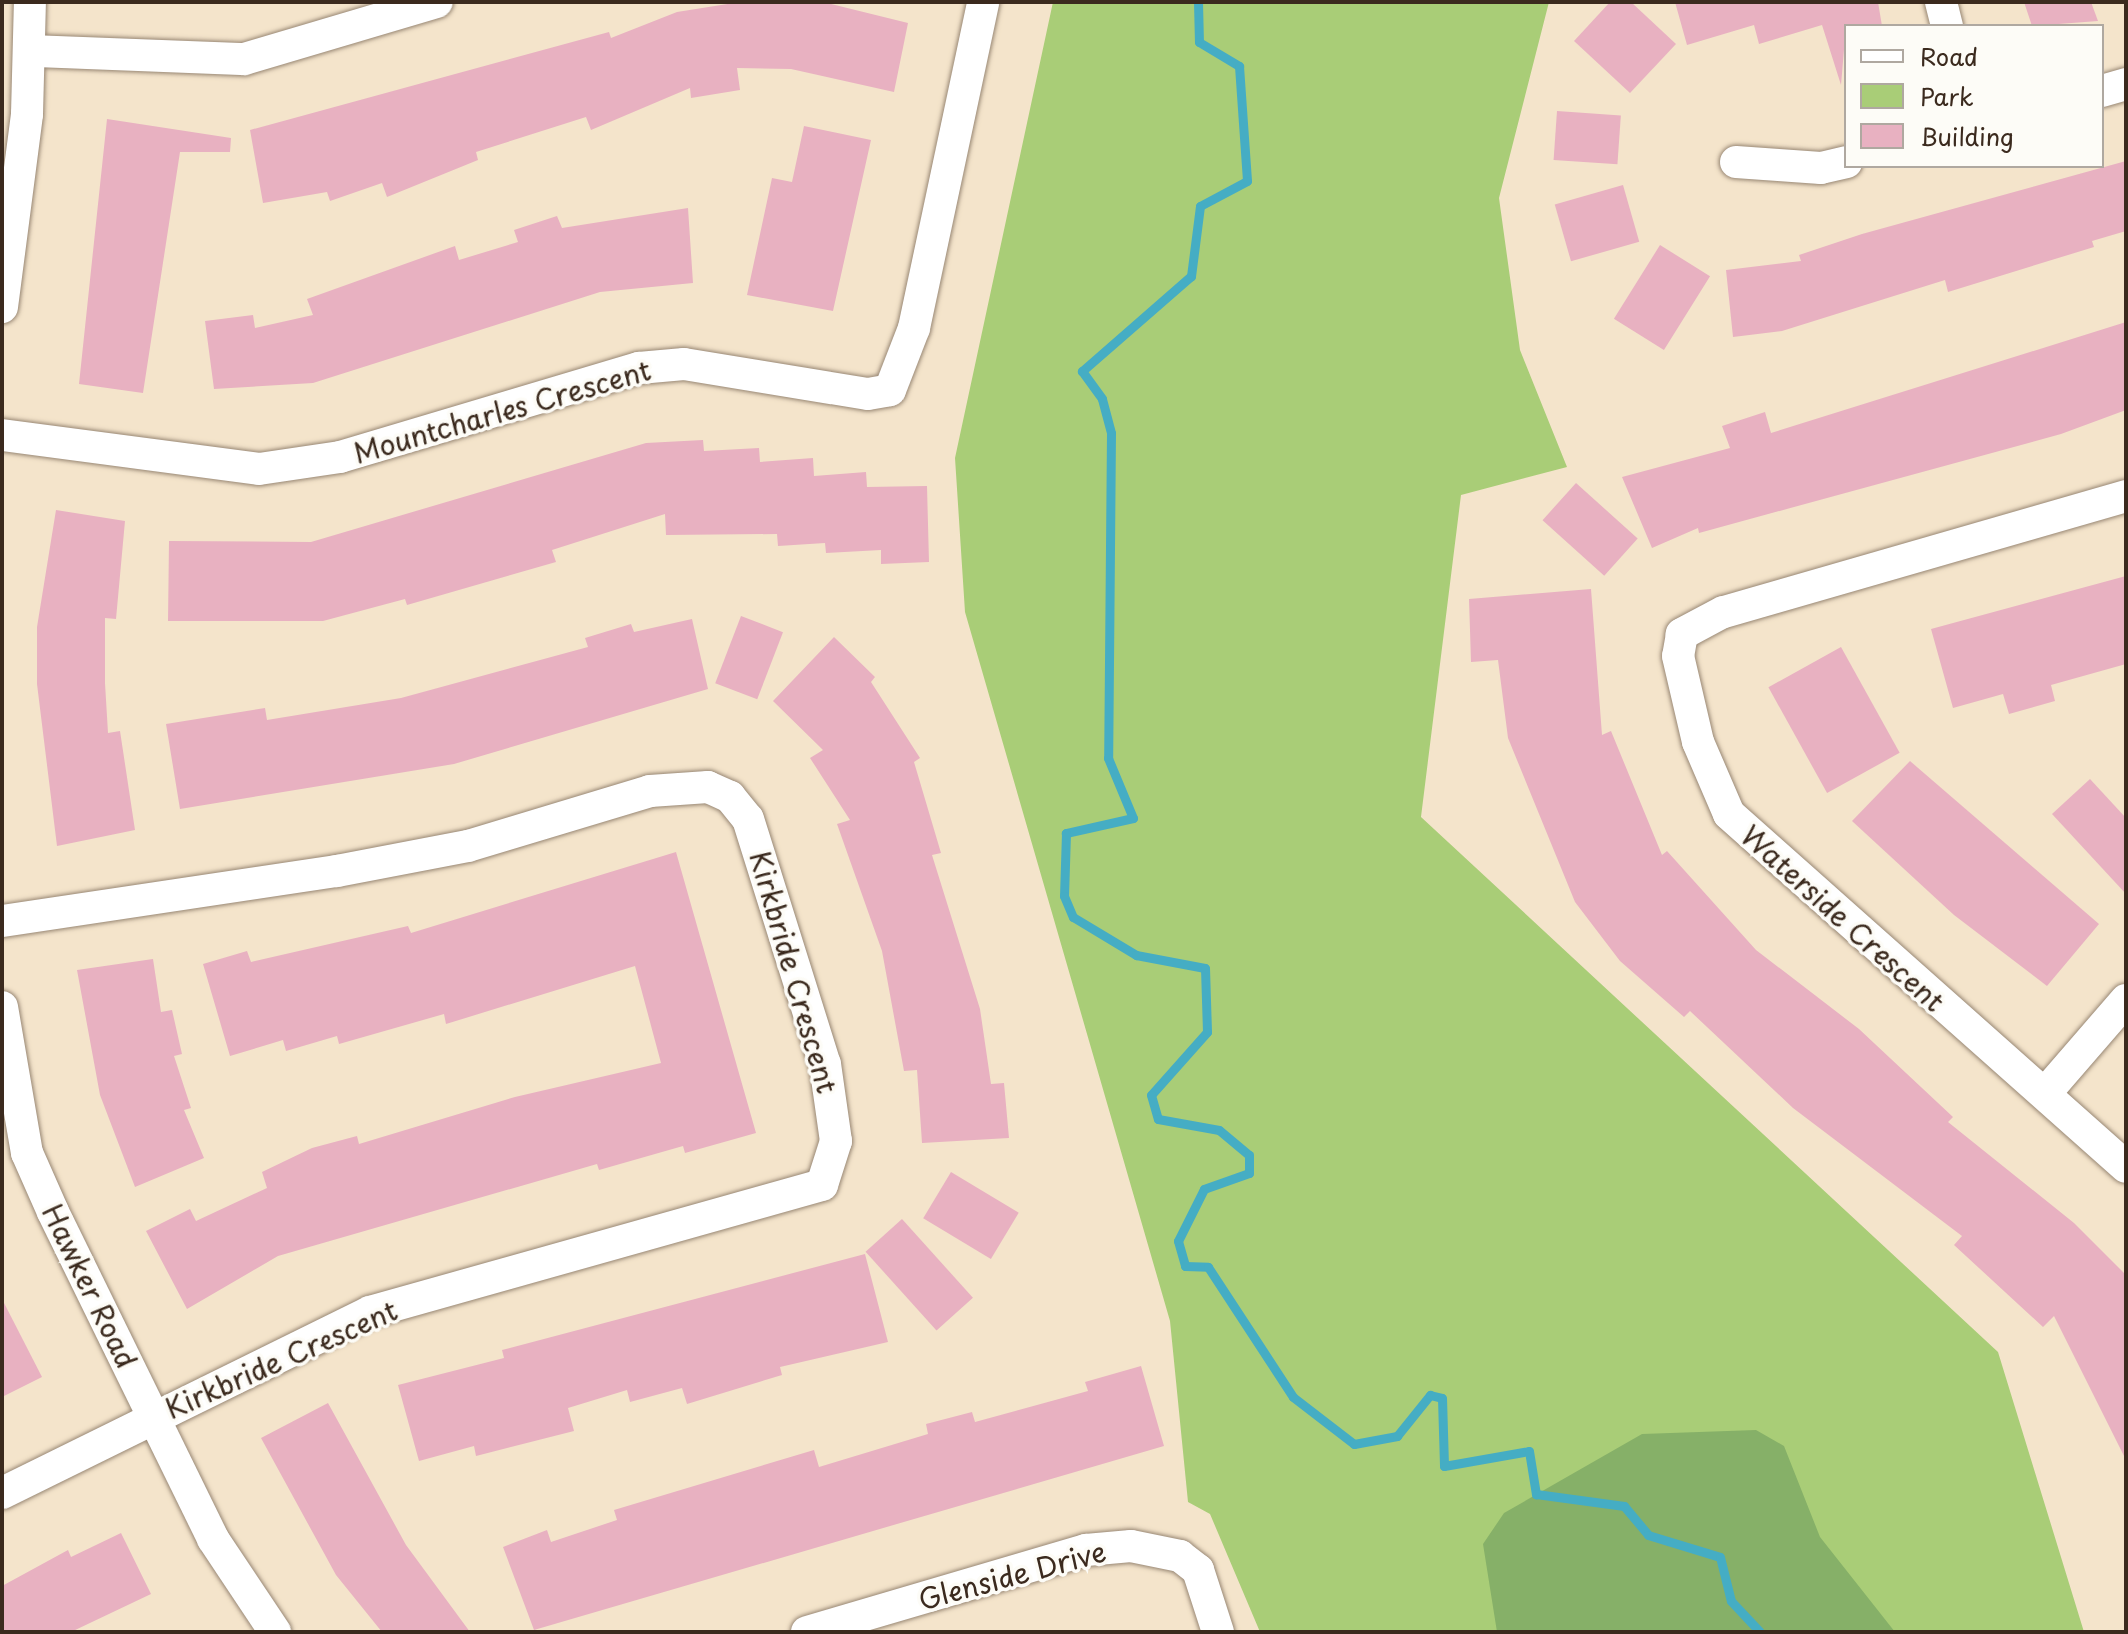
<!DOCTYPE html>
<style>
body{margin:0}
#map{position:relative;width:2128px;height:1634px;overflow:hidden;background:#f4e4cb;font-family:"Playpen Sans",sans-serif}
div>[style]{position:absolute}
.green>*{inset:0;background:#a9cd77}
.forest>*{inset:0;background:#86b068}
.stream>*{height:9px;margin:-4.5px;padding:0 4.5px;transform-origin:4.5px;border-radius:4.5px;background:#45adc4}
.building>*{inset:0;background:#e8b1c1;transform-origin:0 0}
.roads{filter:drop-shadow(0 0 2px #988774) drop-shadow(0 0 2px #988774)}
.street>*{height:32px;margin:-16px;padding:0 16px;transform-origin:16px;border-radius:16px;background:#fff}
span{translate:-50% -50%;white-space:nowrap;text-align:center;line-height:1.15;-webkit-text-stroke:7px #fdfcf7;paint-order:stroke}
.street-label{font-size:28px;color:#3b2a1e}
.frame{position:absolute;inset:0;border:4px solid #3b2a1e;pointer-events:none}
.legend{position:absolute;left:1844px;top:24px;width:260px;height:144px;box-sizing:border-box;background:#fdfcf7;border:2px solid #afa8a0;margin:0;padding:10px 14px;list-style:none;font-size:24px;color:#3b2a1e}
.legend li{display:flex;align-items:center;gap:16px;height:40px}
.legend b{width:40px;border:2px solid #afa8a0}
</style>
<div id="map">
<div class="green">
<div style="clip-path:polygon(1053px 2px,1549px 2px,1499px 198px,1520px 350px,1567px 467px,1461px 495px,1421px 817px,1998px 1352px,2084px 1632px,1260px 1632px,1210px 1514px,1188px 1502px,1170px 1321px,965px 612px,955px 458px)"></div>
</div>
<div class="forest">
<div style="clip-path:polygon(1756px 1430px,1784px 1446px,1820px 1537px,1895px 1632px,1497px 1632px,1483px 1544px,1504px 1513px,1642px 1434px)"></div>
</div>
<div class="stream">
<div style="left:1198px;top:2px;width:40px;rotate:88.6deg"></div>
<div style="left:1199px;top:42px;width:47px;rotate:31deg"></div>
<div style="left:1239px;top:66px;width:115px;rotate:86deg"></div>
<div style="left:1247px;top:181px;width:53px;rotate:152deg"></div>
<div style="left:1200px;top:206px;width:71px;rotate:97.3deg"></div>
<div style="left:1191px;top:276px;width:145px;rotate:138.9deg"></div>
<div style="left:1082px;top:371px;width:34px;rotate:54deg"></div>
<div style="left:1102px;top:399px;width:35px;rotate:75deg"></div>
<div style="left:1111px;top:433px;width:325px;rotate:90.5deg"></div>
<div style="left:1108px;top:758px;width:65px;rotate:67.4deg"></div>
<div style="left:1133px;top:818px;width:69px;rotate:167.4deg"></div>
<div style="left:1066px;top:833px;width:63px;rotate:91.8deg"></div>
<div style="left:1064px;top:896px;width:23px;rotate:67deg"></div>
<div style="left:1073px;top:917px;width:74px;rotate:31.1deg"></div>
<div style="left:1136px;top:955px;width:70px;rotate:10.7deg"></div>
<div style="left:1205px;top:968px;width:64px;rotate:88.2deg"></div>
<div style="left:1207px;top:1032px;width:84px;rotate:131.6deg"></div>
<div style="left:1151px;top:1095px;width:25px;rotate:74deg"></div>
<div style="left:1158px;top:1119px;width:62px;rotate:10.2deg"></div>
<div style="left:1219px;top:1130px;width:39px;rotate:40deg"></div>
<div style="left:1249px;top:1155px;width:18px;rotate:90deg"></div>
<div style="left:1249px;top:1173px;width:48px;rotate:160.4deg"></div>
<div style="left:1204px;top:1189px;width:58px;rotate:116.6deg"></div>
<div style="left:1178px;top:1241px;width:26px;rotate:74deg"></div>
<div style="left:1185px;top:1266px;width:23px;rotate:2deg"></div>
<div style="left:1208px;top:1267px;width:155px;rotate:56.8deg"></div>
<div style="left:1293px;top:1397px;width:77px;rotate:37.6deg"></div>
<div style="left:1354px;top:1444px;width:44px;rotate:-10.5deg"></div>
<div style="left:1397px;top:1436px;width:53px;rotate:-51.2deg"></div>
<div style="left:1430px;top:1395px;width:12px;rotate:14deg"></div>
<div style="left:1442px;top:1398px;width:68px;rotate:88.3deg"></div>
<div style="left:1444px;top:1466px;width:86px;rotate:-10deg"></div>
<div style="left:1529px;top:1451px;width:44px;rotate:80.8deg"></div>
<div style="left:1536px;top:1494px;width:89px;rotate:7.8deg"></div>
<div style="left:1624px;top:1506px;width:38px;rotate:50deg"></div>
<div style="left:1648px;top:1535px;width:75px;rotate:17deg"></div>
<div style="left:1720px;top:1557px;width:45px;rotate:76deg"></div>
<div style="left:1731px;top:1601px;width:42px;rotate:46.9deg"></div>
</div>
<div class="building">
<div style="clip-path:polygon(740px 2px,823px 2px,908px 23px,894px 92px,791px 69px,737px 68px,740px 90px,691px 98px,690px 88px,591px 130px,586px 117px,476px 152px,478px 160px,387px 197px,382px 183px,330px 201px,327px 192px,263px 203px,250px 130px,609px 32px,611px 38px,677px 12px)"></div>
<div style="clip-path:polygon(1610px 2px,1631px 2px,1676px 44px,1630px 93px,1574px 41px)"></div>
<div style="clip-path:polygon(1675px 2px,1878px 2px,1882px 26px,1846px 26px,1841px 85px,1822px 25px,1759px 44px,1754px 25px,1687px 45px)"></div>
<div style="clip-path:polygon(2024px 2px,2091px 2px,2098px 21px,2032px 26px)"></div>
<div style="left:1557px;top:111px;width:64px;height:49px;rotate:4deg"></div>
<div style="clip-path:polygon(107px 119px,231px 138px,230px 152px,180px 152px,143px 393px,79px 384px)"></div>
<div style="clip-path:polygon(804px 126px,871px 140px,833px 311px,747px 295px,772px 178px,792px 182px)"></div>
<div style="clip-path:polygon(2126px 161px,2126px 231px,2092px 241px,2094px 247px,1948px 292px,1945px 280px,1782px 331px,1733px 337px,1726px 270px,1801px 261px,1799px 255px,1862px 234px)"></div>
<div style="left:1623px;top:185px;width:59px;height:71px;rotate:74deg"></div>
<div style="clip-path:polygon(688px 208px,693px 283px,600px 292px,313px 383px,214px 389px,205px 321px,253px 315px,255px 328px,313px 315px,307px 299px,455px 246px,459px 260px,518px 242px,514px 230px,557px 216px,562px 228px)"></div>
<div style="left:1660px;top:245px;width:59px;height:87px;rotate:32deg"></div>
<div style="clip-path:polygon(2126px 322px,2126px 410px,2061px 434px,1699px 533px,1698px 528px,1652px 548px,1622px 477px,1730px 448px,1722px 426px,1765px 412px,1771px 433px)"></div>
<div style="clip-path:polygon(703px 440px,704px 451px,759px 448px,760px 462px,813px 458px,814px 476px,866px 472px,867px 487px,927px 486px,929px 562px,881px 564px,881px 550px,826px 553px,825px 543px,778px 546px,777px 534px,666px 535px,665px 514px,552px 550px,556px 562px,407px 605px,405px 599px,323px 621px,168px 621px,169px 541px,311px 542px,646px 443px)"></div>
<div style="left:1576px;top:483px;width:83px;height:50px;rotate:42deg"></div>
<div style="clip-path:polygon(56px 510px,125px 521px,116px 619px,105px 618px,105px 683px,108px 733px,120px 731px,135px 830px,57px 846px,37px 684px,37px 627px)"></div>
<div style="clip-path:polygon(2126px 576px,2126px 664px,2051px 685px,2055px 701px,2009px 714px,2003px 694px,1953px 708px,1931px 629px)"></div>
<div style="clip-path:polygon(1591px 589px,1602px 735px,1611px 731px,1662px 855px,1667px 851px,1756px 950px,1859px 1029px,1953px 1117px,1948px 1122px,2074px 1223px,2126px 1275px,2126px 1460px,2054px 1316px,2043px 1327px,1954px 1245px,1962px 1236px,1793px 1108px,1690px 1011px,1684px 1017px,1620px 961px,1575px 902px,1508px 738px,1498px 660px,1471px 662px,1469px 599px)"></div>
<div style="left:741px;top:616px;width:45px;height:72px;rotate:21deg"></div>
<div style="clip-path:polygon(692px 619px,708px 689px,454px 764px,180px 809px,166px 724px,265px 708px,267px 720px,401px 698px,588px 647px,585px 638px,631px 624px,634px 632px)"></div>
<div style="clip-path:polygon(834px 637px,875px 677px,871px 682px,920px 758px,914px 762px,941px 853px,932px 855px,980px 1009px,991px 1084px,1004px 1083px,1009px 1138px,922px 1143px,917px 1070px,904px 1071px,882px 951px,837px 824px,850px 820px,810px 758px,823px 750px,773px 701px)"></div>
<div style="left:1841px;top:647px;width:121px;height:83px;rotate:61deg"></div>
<div style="clip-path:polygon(1910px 761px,2099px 924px,2047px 986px,1954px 915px,1852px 821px)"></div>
<div style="clip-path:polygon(2090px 779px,2126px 818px,2126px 894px,2052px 814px)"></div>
<div style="clip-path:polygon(676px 852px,756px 1133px,685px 1153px,683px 1146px,599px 1170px,597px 1164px,278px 1256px,187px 1309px,146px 1231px,190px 1209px,196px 1221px,267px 1188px,262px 1172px,312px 1148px,357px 1136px,359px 1144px,515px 1097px,661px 1063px,635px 966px,446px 1024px,444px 1014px,339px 1044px,337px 1036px,286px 1051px,283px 1040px,230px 1056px,203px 964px,247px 951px,251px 962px,408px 926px,411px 933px)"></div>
<div style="clip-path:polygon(153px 959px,161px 1012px,172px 1010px,182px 1054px,174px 1056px,191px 1108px,184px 1110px,204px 1158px,135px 1187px,100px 1095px,77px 970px)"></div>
<div style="left:951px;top:1172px;width:79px;height:54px;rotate:31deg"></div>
<div style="left:902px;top:1219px;width:106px;height:49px;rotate:48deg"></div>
<div style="clip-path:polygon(865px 1254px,888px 1342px,780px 1367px,782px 1375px,687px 1404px,682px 1388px,630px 1402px,627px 1390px,568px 1408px,574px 1431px,476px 1456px,474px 1446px,419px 1461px,398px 1385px,504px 1358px,502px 1350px)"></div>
<div style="clip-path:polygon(2px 1299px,42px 1377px,2px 1397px)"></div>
<div style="clip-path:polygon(1141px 1366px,1164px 1446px,534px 1630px,503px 1547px,547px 1530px,551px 1542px,617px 1520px,614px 1510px,814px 1450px,819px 1467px,928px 1434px,926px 1424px,972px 1412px,975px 1422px,1088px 1391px,1085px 1382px)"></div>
<div style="clip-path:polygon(328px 1403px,406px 1545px,470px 1632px,382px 1632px,336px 1575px,261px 1438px)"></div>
<div style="clip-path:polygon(121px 1533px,151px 1594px,71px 1632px,2px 1632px,2px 1586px,68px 1550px,71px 1557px)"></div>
</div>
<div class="roads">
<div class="street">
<div style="left:1941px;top:2px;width:25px;rotate:76deg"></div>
<div style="left:33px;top:51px;width:211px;rotate:2.2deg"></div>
<div style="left:244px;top:59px;width:201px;rotate:-16.5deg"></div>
<div style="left:2102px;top:91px;width:25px;rotate:-16deg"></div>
<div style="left:1736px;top:162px;width:85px;rotate:4deg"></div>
<div style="left:1821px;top:168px;width:26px;rotate:-13deg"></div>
<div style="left:2px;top:307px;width:195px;rotate:-82.6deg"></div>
<div style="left:27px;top:114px;width:112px;rotate:-88.5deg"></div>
<div style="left:2px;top:435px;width:259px;rotate:7.5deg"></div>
<div style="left:259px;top:469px;width:82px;rotate:-8.4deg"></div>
<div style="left:340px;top:457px;width:312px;rotate:-16.6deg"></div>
<div style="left:639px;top:368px;width:45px;rotate:-5.1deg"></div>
<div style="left:684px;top:364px;width:186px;rotate:9.3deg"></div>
<div style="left:868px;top:394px;width:22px;rotate:-10deg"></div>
<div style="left:890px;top:390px;width:66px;rotate:-68.8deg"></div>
<div style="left:914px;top:328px;width:333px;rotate:-78deg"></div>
<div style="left:2126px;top:496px;width:419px;rotate:163.9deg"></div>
<div style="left:1723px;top:612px;width:47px;rotate:151.8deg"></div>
<div style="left:1682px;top:634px;width:22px;rotate:100deg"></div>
<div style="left:1678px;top:656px;width:88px;rotate:76.9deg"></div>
<div style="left:1698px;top:742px;width:78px;rotate:66.7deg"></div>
<div style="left:1729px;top:814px;width:531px;rotate:41.64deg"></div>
<div style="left:2px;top:921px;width:339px;rotate:-8.5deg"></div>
<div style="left:337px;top:871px;width:133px;rotate:-10.8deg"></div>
<div style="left:468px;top:846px;width:190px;rotate:-16.8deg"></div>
<div style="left:650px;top:791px;width:58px;rotate:-3.9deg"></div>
<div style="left:708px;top:787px;width:24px;rotate:24deg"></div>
<div style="left:730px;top:797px;width:28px;rotate:51deg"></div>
<div style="left:748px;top:819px;width:257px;rotate:72.6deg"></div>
<div style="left:825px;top:1064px;width:78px;rotate:81.9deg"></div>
<div style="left:836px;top:1141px;width:46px;rotate:107.7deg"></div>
<div style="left:822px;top:1185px;width:470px;rotate:164.3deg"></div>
<div style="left:370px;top:1312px;width:410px;rotate:153.8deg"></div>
<div style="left:2px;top:1007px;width:148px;rotate:80.3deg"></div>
<div style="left:27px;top:1153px;width:64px;rotate:66.2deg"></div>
<div style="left:53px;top:1212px;width:364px;rotate:63.9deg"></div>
<div style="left:213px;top:1539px;width:112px;rotate:56.3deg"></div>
<div style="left:2048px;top:1090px;width:119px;rotate:-49.1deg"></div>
<div style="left:807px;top:1632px;width:291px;rotate:-16.4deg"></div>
<div style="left:1086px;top:1550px;width:45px;rotate:-5.1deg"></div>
<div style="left:1131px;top:1546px;width:50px;rotate:11.5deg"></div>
<div style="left:1180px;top:1556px;width:23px;rotate:38deg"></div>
<div style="left:1198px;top:1570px;width:65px;rotate:72.1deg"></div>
</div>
</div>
<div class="street-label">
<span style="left:502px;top:411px;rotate:-16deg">Mountcharles Crescent</span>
<span style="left:1843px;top:918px;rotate:42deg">Waterside Crescent</span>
<span style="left:794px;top:972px;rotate:74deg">Kirkbride Crescent</span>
<span style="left:90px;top:1286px;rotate:64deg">Hawker Road</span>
<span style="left:281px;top:1359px;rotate:-24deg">Kirkbride Crescent</span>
<span style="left:1012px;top:1575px;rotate:-15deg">Glenside Drive</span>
</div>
<div class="frame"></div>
<ul class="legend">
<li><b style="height:10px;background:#fff"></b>Road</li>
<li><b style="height:22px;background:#a9cd77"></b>Park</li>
<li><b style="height:22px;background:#e8b1c1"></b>Building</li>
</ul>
</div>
